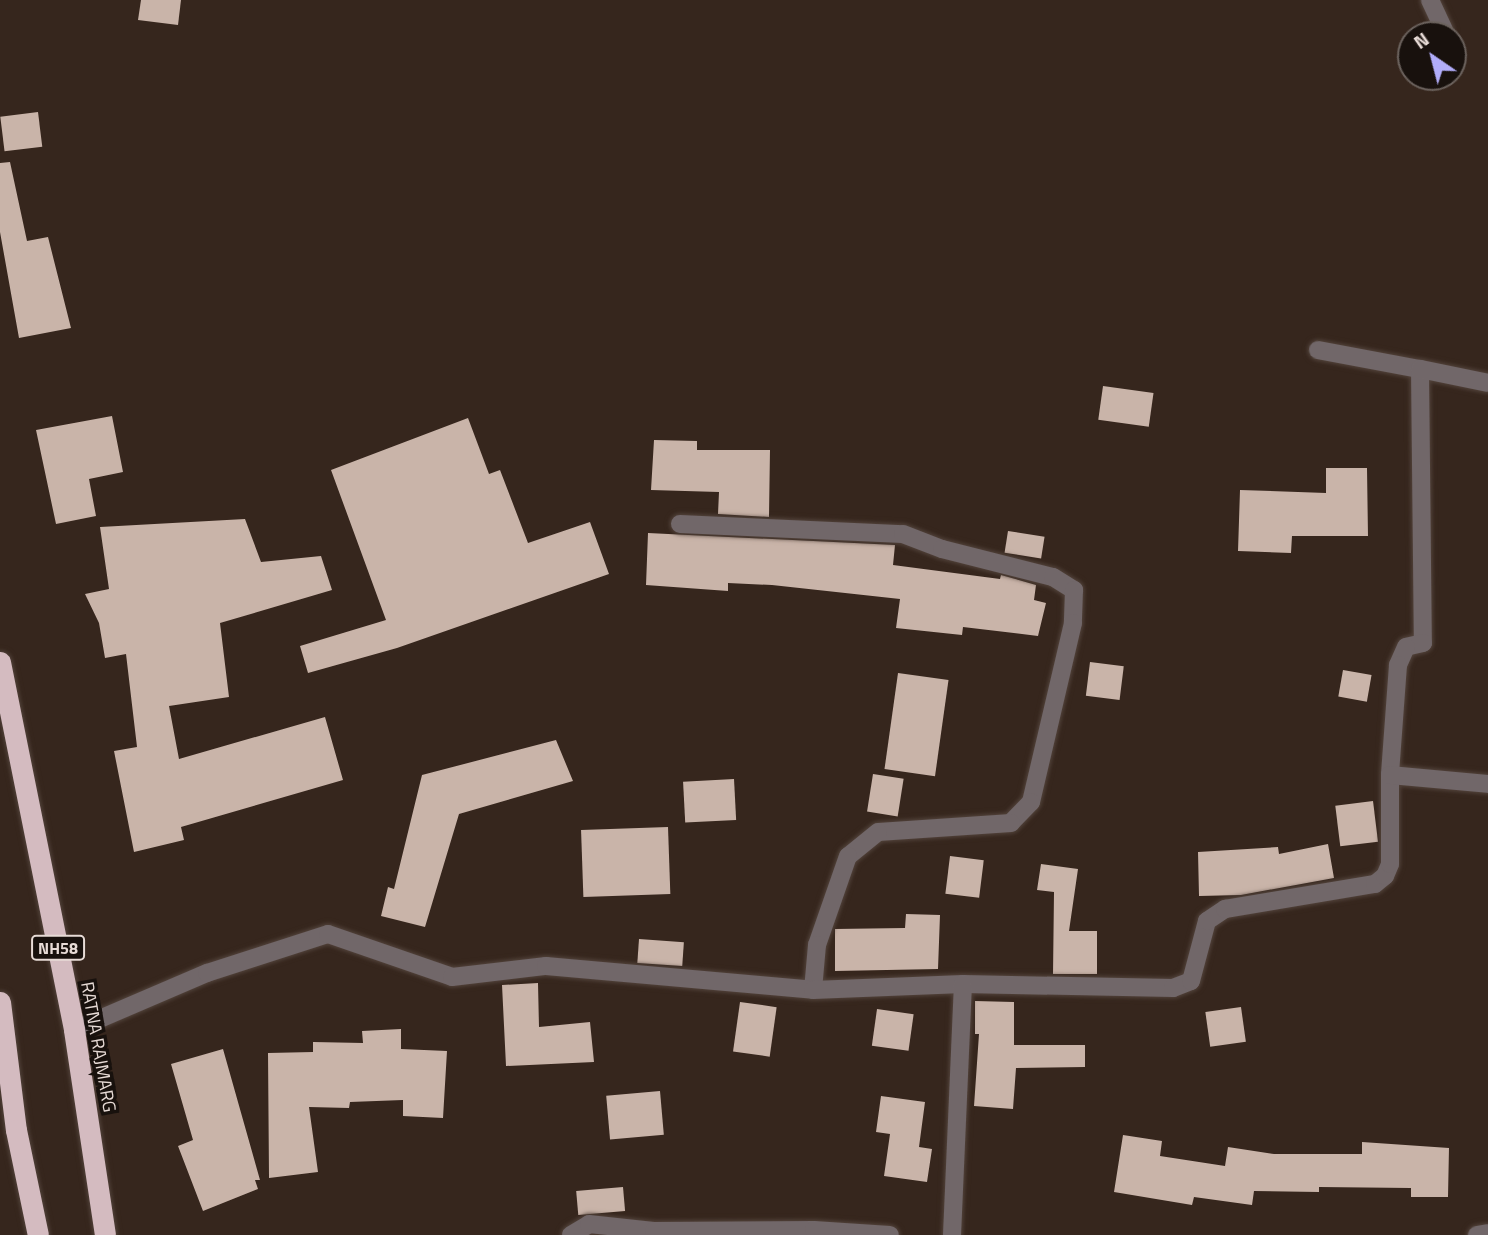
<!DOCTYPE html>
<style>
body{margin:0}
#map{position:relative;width:1488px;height:1235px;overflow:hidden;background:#36261d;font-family:"Titillium Web",sans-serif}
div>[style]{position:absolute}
.building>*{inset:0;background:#c9b4a9;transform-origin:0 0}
.roads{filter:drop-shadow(0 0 2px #52433b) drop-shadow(0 0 2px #52433b)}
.minor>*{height:18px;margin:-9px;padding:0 9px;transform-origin:9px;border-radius:9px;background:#716769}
.highway>*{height:21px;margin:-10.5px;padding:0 10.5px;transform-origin:10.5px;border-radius:10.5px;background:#d4bbc0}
span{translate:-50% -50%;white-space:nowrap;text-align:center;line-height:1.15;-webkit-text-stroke:7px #18110d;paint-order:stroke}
.shield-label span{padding:2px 5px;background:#18110d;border:2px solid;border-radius:5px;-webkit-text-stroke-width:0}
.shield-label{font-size:16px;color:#e7dbd6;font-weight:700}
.street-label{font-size:18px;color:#e7dbd6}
.north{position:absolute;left:1397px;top:21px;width:70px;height:70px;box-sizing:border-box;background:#18110d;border:2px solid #6b625d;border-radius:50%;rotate:325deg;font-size:19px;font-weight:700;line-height:28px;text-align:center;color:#e7dbd6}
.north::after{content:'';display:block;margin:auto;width:24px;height:32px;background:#b1adfa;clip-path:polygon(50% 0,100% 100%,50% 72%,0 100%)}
</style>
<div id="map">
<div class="building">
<div style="clip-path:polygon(141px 0,181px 0,178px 25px,138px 20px)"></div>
<div style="left:38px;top:112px;width:35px;height:38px;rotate:83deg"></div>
<div style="clip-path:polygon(10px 162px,27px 241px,48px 237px,71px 328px,19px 338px,0 232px,0 163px)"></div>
<div style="left:1103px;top:386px;width:51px;height:34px;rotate:8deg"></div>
<div style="clip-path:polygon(112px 416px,123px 472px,89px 479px,96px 516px,56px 524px,36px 430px)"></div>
<div style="clip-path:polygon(468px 418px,489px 474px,500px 470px,528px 543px,590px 522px,609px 574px,397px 648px,308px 673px,300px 646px,386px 620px,331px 470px)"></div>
<div style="clip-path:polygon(654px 440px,697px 441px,697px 450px,770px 450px,769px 517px,718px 514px,719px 492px,651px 490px)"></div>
<div style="clip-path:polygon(1326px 468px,1367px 468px,1368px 536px,1292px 536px,1291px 553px,1238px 551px,1240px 490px,1326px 493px)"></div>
<div style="clip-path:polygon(245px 519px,261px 562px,321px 556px,332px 590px,220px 623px,229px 697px,169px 706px,179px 759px,325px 717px,343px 780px,181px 827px,184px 840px,134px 852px,114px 751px,137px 747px,126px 654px,105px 658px,99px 623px,85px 594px,109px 589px,100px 527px)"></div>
<div style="left:1008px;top:531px;width:37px;height:22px;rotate:9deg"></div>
<div style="clip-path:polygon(648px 533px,895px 545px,893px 565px,1000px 579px,1001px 575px,1036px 585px,1034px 600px,1046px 603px,1038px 636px,963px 627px,962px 635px,896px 628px,900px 599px,772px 585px,728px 583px,728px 591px,646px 585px)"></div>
<div style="left:1090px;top:662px;width:34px;height:34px;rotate:7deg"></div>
<div style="left:1343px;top:670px;width:29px;height:27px;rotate:10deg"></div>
<div style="left:898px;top:673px;width:51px;height:97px;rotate:8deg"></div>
<div style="clip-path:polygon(556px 740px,573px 781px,459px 814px,425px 927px,381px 916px,388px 887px,394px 889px,422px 775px)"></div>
<div style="left:873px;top:774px;width:31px;height:38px;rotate:9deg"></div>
<div style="left:734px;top:779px;width:41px;height:51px;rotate:87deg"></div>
<div style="left:1373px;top:801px;width:41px;height:38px;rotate:83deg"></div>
<div style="left:668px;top:827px;width:67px;height:87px;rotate:88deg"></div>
<div style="clip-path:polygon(1328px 844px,1334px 878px,1241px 895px,1199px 896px,1198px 852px,1278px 847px,1279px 854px)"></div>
<div style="left:950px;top:856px;width:34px;height:38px;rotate:7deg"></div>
<div style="clip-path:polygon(1041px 864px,1078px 869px,1069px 931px,1097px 931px,1097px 974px,1053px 974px,1054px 892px,1037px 890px)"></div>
<div style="clip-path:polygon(906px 914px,940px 915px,938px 969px,835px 971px,835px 929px,905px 928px)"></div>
<div style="left:639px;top:939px;width:45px;height:24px;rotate:4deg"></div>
<div style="clip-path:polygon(538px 983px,539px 1027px,590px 1022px,594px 1062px,506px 1066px,502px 985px)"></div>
<div style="clip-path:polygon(975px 1001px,1014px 1002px,1014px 1045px,1085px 1045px,1085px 1067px,1016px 1068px,1013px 1109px,974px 1106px,979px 1034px,975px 1034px)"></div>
<div style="left:740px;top:1002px;width:37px;height:50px;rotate:8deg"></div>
<div style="left:1241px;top:1007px;width:35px;height:36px;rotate:82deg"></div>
<div style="left:877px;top:1009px;width:37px;height:37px;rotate:8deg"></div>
<div style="clip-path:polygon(401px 1029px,401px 1049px,447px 1051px,443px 1118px,403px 1116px,403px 1100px,350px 1102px,349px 1108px,309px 1107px,318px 1172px,269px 1178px,268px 1053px,313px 1052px,313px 1042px,363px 1043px,362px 1031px)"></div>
<div style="clip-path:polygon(223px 1049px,260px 1180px,255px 1180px,258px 1189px,203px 1211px,178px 1146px,193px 1140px,171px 1064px)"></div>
<div style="left:660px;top:1091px;width:44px;height:54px;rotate:85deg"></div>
<div style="clip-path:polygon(881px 1096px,925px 1102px,919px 1147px,932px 1149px,927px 1182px,884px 1176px,890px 1134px,876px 1132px)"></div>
<div style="clip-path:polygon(1123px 1135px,1162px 1141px,1160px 1156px,1225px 1166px,1228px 1147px,1274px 1154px,1362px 1154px,1362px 1142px,1449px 1148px,1448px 1197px,1411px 1197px,1411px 1188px,1319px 1187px,1319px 1192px,1254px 1191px,1252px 1205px,1194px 1197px,1192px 1205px,1114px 1192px)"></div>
<div style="left:623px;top:1187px;width:24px;height:47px;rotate:85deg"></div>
</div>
<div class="roads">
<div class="minor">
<div style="left:1430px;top:0;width:33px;rotate:65deg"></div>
<div style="left:1318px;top:350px;width:104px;rotate:10.6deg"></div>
<div style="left:1420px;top:369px;width:274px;rotate:89.4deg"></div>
<div style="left:1423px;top:643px;width:17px;rotate:167deg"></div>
<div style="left:1406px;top:647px;width:20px;rotate:114deg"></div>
<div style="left:1398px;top:665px;width:110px;rotate:94.2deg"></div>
<div style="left:1420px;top:369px;width:69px;rotate:11.6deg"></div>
<div style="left:680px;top:524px;width:223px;rotate:2.6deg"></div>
<div style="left:903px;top:534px;width:42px;rotate:21deg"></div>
<div style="left:942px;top:549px;width:114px;rotate:14.2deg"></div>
<div style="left:1053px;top:577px;width:25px;rotate:32deg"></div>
<div style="left:1074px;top:590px;width:33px;rotate:92deg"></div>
<div style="left:1073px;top:623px;width:184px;rotate:103.2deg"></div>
<div style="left:1031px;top:802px;width:29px;rotate:134deg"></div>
<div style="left:1011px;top:823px;width:133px;rotate:176.1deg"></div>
<div style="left:878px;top:832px;width:38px;rotate:141deg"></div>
<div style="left:848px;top:856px;width:94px;rotate:109.2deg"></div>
<div style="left:817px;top:945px;width:45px;rotate:95.1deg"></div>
<div style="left:74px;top:1030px;width:145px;rotate:-23.2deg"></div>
<div style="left:207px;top:973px;width:127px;rotate:-17.9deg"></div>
<div style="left:328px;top:934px;width:131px;rotate:19.1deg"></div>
<div style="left:452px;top:977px;width:95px;rotate:-6.7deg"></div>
<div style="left:546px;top:966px;width:268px;rotate:5.1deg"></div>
<div style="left:813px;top:990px;width:150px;rotate:-2.3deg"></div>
<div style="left:963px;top:984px;width:210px;rotate:1.1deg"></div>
<div style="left:1173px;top:988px;width:19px;rotate:-21deg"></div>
<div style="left:1191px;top:981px;width:62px;rotate:-75.1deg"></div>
<div style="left:1207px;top:921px;width:22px;rotate:-34deg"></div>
<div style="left:1225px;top:909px;width:152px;rotate:-9.5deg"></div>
<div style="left:1375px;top:884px;width:13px;rotate:-39deg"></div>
<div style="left:1385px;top:876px;width:13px;rotate:-67deg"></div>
<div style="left:1390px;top:864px;width:89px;rotate:-90deg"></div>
<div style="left:1390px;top:775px;width:98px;rotate:5.2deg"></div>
<div style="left:571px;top:1235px;width:21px;rotate:-31deg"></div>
<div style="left:589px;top:1224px;width:65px;rotate:6.1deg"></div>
<div style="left:654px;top:1231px;width:160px;rotate:-0.4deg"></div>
<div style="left:814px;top:1230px;width:76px;rotate:3.8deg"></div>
<div style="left:952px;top:1235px;width:251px;rotate:-87.5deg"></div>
<div style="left:1477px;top:1235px;width:11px;rotate:-10deg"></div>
</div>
<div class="highway">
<div style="left:0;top:662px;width:375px;rotate:78.6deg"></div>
<div style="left:74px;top:1030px;width:207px;rotate:81.4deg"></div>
<div style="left:0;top:1002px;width:129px;rotate:82.9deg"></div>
<div style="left:16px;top:1130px;width:107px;rotate:78.2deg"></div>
</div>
</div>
<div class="shield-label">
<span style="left:58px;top:948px">NH58</span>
</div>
<div class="street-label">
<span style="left:98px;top:1047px;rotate:80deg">RATNA RAJMARG</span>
</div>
<div class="north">N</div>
</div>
